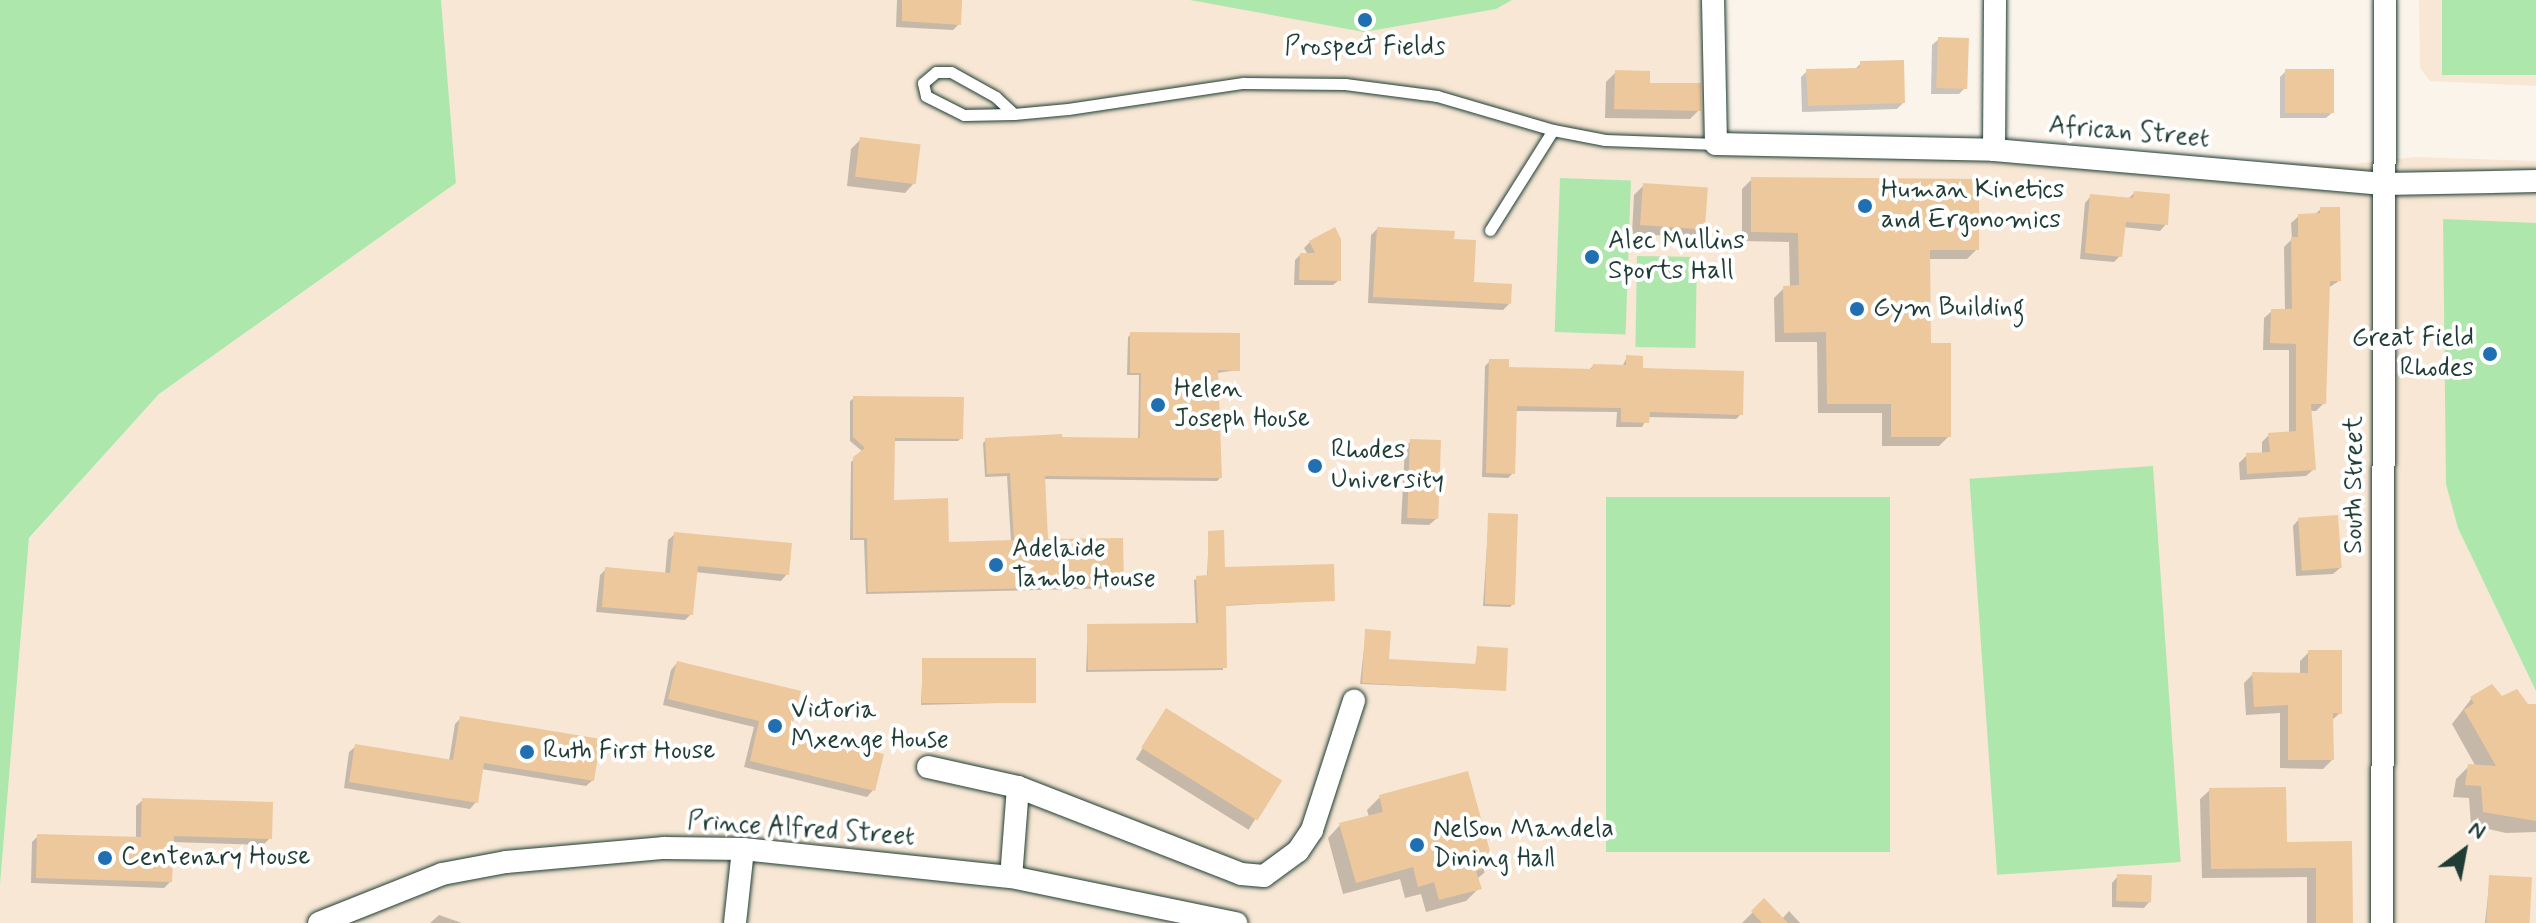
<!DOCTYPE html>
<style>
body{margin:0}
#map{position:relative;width:2536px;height:923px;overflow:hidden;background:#fbf4eb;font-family:Mynerve,sans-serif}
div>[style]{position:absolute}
.built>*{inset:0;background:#f7e7d4}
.green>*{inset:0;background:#aee7ac;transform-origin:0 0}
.shadow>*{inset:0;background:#0003;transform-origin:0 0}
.building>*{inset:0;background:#edc89d;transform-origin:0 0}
.roads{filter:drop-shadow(0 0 2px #1f3d34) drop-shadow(0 0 2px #1f3d34)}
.lane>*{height:11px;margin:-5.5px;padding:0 5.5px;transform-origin:5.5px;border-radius:5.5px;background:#fff}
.street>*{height:22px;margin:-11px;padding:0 11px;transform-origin:11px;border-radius:11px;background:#fff}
.dots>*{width:22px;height:22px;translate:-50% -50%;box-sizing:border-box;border:4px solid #fff;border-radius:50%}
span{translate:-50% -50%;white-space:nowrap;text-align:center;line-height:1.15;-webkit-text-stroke:8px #fff;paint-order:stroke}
.poi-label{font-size:26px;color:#1f3d34}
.left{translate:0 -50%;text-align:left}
.right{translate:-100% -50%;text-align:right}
.street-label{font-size:26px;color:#1f3d34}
.north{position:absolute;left:2424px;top:811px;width:80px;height:80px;-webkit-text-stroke:6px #fff;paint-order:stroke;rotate:32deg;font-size:22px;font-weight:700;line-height:32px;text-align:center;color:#1f3d34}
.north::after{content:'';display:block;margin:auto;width:28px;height:36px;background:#1f3d34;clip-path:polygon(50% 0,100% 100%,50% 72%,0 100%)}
</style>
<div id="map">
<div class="built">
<div style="clip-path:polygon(441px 0,1707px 0,1710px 155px,2353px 164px,2415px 157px,2536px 161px,2536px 923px,0 923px,0 885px,29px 539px,159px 394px,456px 183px)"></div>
<div style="clip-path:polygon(2419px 0,2536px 0,2536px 86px,2430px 81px,2420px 68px)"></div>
</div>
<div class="green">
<div style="clip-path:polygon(0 0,441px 0,456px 183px,159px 394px,29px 538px,0 885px)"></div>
<div style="clip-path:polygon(1190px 0,1512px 0,1496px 9px,1364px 32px)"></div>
<div style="left:2442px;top:0;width:94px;height:75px"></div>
<div style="left:1560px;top:178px;width:71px;height:154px;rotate:2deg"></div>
<div style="clip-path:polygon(2443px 219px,2536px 223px,2536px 691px,2458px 528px,2446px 484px)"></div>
<div style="left:1637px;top:256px;width:60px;height:91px;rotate:1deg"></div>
<div style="left:2153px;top:466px;width:397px;height:184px;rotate:86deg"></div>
<div style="left:1606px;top:497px;width:284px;height:355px"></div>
</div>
<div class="shadow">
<div style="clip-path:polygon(897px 0,962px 0,959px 24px,953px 30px,896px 27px)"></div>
<div style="clip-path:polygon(1939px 39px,1965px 88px,1959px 94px,1931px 94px,1932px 45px)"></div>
<div style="clip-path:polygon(1861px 63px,1903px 103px,1897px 109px,1802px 112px,1801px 77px,1807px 71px,1854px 70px)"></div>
<div style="clip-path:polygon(2286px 71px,2333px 112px,2326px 118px,2280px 118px,2280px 77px)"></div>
<div style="clip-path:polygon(1616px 72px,1648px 84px,1699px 110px,1690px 119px,1605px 118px,1606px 82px)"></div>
<div style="clip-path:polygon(861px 139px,914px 183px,905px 193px,847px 186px,851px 149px)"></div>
<div style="clip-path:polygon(1752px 179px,1977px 249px,1967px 259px,1928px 259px,1929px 345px,1949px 436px,1939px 446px,1882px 446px,1882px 413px,1818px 413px,1817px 342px,1775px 342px,1774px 298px,1784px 288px,1790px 288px,1789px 242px,1742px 241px,1742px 189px)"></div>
<div style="clip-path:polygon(1644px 185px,1704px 228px,1695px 237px,1632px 234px,1634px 195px)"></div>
<div style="clip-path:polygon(2134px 193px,2166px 224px,2160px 231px,2123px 227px,2120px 256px,2114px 262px,2080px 259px,2085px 203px,2091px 196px,2127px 200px)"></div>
<div style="clip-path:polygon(2321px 209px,2339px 281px,2328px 288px,2324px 403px,2316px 411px,2310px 411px,2314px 469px,2306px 476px,2240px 480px,2239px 463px,2247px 455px,2262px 454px,2262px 442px,2269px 435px,2289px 434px,2289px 350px,2263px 350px,2264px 318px,2272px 311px,2285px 311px,2284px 247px,2292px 239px,2291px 223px,2299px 216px,2314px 215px)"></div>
<div style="clip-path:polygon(1377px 229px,1452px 241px,1472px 284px,1509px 304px,1503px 310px,1368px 303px,1371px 235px)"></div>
<div style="clip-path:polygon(1310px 242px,1339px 280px,1333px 285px,1294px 285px,1295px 260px,1300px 255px,1308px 255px,1304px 248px)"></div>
<div style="clip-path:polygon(1131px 334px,1238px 370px,1217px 373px,1220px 478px,1217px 481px,1043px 479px,1047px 541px,1122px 585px,1119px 588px,866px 594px,864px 540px,850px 540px,851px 462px,863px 452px,850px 441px,850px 401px,854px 398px,961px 438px,958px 441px,893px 441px,892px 502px,947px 544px,1011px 542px,1007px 476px,985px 477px,983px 443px,986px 440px,1138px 440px,1139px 375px,1127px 375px,1128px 337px)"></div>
<div style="clip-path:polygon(1627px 357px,1641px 370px,1741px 414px,1736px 419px,1648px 417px,1642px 427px,1616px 427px,1617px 412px,1515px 411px,1513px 473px,1508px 478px,1482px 477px,1485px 366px,1490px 361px,1507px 369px,1588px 371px,1593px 366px,1622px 367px)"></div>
<div style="clip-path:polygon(1411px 441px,1436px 519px,1429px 525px,1401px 524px,1405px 447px)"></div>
<div style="clip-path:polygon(1489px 515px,1513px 604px,1510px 607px,1483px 606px)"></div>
<div style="clip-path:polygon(2299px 519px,2340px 568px,2333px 574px,2296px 576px,2293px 526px)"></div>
<div style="clip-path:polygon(1209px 533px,1223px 569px,1333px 600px,1224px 606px,1223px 670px,1086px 672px,1088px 626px,1196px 625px,1194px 580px,1207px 577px)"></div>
<div style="clip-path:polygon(675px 534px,787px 574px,781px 581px,695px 572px,691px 614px,685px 620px,596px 612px,600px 575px,606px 569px,665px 575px,668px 540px)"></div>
<div style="clip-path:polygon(1366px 631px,1387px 661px,1475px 666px,1478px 648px,1504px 690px,1360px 684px)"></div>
<div style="clip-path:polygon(2309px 652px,2340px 713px,2331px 721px,2332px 760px,2323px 769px,2280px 768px,2280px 713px,2246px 715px,2244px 683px,2253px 674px,2300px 675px,2300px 661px)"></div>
<div style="clip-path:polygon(923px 660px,1035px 702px,921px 705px)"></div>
<div style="clip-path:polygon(677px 663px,789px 733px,873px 790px,867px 797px,744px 767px,754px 727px,663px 705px,671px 670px)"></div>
<div style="clip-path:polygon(2472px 698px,2501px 698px,2536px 706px,2536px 832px,2506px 833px,2471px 825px,2469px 798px,2453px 797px,2456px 779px,2469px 766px,2476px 767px,2452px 724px)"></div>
<div style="left:1166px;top:711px;width:133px;height:57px;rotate:32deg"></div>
<div style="clip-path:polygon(461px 718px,593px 780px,586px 786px,481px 769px,476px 802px,470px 809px,344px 788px,349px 752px,356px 746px,449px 761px,455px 724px)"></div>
<div style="clip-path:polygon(2210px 790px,2285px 844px,2350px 843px,2351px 923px,2307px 923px,2307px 877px,2202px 878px,2200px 799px)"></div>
<div style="clip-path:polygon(1380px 797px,1492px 866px,1477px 879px,1479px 888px,1466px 901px,1426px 912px,1421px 894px,1405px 898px,1400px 879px,1343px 894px,1328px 838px,1340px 825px,1369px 817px,1367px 810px)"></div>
<div style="clip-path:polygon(143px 800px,270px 838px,263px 845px,172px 842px,170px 882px,164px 888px,31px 883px,32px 842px,38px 836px,136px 839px,136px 806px)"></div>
<div style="clip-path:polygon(2118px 876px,2150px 901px,2144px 908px,2112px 907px,2112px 883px)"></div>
<div style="clip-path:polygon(2490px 877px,2527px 923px,2485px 923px)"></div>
<div style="clip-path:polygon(1764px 901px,1782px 919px,1789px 911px,1800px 923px,1742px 923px)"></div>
<div style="clip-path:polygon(439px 915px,462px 923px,430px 923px)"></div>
</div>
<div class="building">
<div style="clip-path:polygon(902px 0,962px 0,961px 25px,902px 21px)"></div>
<div style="left:1938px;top:37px;width:31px;height:51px;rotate:2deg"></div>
<div style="clip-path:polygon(1904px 60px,1905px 103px,1808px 106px,1806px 69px,1860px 68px,1860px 61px)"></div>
<div style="left:2285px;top:69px;width:49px;height:44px"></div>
<div style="clip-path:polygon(1615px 70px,1650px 71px,1650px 83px,1701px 83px,1701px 111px,1614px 109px)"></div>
<div style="left:860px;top:137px;width:61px;height:40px;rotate:7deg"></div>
<div style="clip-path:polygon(1751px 177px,1979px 179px,1979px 250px,1930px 250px,1931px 343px,1951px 343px,1951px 437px,1891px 437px,1891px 404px,1827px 404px,1826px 332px,1784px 333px,1783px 286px,1799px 285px,1798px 233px,1751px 232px)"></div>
<div style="left:1643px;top:183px;width:65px;height:42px;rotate:4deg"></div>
<div style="clip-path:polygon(2134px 191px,2170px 194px,2168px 225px,2126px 222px,2122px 257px,2085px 253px,2090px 194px,2133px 198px)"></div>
<div style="clip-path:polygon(2320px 207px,2340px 207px,2341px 281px,2330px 281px,2326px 404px,2311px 404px,2316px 470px,2247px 474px,2246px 453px,2270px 452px,2268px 433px,2296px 431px,2296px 344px,2270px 343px,2271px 309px,2292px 309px,2291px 237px,2298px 237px,2298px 214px,2320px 213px)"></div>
<div style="clip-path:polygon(1335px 227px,1341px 239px,1341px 281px,1299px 280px,1300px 253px,1315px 253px,1309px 241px)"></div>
<div style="clip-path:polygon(1377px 227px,1455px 231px,1454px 239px,1476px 240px,1474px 282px,1512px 284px,1511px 304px,1373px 297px)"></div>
<div style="clip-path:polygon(1130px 332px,1240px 333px,1240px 371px,1218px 370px,1222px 478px,1045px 476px,1048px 539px,1123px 538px,1124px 586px,868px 592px,867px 538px,853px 538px,853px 457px,865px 448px,853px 437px,853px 396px,964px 397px,963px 439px,895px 438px,894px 500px,948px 498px,949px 542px,1014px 540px,1010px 473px,987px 474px,985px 438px,1062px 434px,1062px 437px,1140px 438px,1141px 373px,1130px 373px)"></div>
<div style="clip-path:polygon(1626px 355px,1643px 356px,1643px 368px,1744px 371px,1743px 415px,1650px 412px,1649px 423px,1621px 422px,1621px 408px,1517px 406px,1515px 474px,1486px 473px,1489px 359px,1509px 359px,1509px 367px,1592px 369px,1593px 364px,1626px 365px)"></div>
<div style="left:1410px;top:439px;width:31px;height:79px;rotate:2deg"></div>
<div style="left:1488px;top:513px;width:30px;height:91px;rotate:2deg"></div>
<div style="left:2338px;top:515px;width:53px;height:40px;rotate:86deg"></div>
<div style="clip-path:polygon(1224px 530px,1225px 567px,1334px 564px,1335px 601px,1226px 605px,1227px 668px,1088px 670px,1087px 624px,1198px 623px,1196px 576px,1208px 575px,1208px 531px)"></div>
<div style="clip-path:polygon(674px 532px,792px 543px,789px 575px,698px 566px,693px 615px,602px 607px,605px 567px,670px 573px)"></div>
<div style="clip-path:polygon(1365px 629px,1391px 631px,1389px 659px,1476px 664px,1477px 646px,1508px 648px,1506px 691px,1362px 683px)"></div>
<div style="clip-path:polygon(2308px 650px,2342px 650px,2342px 714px,2333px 713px,2334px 760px,2288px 760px,2288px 705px,2254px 707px,2252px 672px,2308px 673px)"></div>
<div style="left:922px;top:658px;width:114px;height:45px"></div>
<div style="clip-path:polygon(677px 661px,801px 691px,791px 731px,884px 754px,875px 791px,750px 761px,759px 721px,668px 699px)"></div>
<div style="clip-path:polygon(2492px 684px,2502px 696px,2517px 689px,2528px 704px,2536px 704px,2536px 821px,2483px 812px,2481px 786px,2465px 785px,2468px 764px,2496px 766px,2464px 710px,2474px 703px,2470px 697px)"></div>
<div style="left:1166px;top:708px;width:137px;height:47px;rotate:32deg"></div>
<div style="clip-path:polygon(460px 716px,601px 739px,594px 781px,484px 763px,478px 803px,349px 782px,355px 744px,453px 760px)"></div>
<div style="clip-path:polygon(1468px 771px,1494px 866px,1476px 871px,1482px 889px,1439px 900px,1434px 882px,1418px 887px,1413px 867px,1356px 883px,1339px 823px,1383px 812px,1379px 795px)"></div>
<div style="clip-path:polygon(2286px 787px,2287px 842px,2352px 841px,2353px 923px,2316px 923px,2316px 868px,2211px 869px,2209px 788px)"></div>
<div style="clip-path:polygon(142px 798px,273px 802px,272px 839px,174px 836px,172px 882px,36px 878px,37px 834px,141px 837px)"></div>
<div style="left:2117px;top:874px;width:35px;height:27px;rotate:2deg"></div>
<div style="left:2489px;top:875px;width:43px;height:48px;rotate:3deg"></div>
<div style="clip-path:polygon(1764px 898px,1788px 923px,1762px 923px,1751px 911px)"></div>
</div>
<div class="roads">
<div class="lane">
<div style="left:1014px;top:114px;width:25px;rotate:-137deg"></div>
<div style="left:996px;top:97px;width:51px;rotate:-150.9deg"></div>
<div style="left:951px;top:72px;width:15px;rotate:180deg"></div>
<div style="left:936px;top:72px;width:17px;rotate:140deg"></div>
<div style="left:923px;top:83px;width:13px;rotate:77deg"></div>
<div style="left:926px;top:96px;width:42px;rotate:26.6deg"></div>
<div style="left:964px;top:115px;width:50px;rotate:-1.1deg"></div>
<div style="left:1014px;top:114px;width:54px;rotate:-5.3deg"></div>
<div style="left:1068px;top:109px;width:177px;rotate:-8.5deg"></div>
<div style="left:1243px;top:83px;width:102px;rotate:0.6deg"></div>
<div style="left:1345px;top:84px;width:93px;rotate:7.4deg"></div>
<div style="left:1437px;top:96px;width:121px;rotate:16.3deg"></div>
<div style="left:1553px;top:130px;width:53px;rotate:10.9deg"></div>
<div style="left:1605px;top:140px;width:111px;rotate:2.1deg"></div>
<div style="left:1490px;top:230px;width:118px;rotate:-57.8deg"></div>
</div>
<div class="street">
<div style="left:1713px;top:0;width:144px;rotate:88.8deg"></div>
<div style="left:1716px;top:144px;width:278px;rotate:1.2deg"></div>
<div style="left:1994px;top:150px;width:391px;rotate:5deg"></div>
<div style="left:2384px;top:184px;width:152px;rotate:-1.1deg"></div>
<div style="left:1994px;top:150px;width:150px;rotate:-89.6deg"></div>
<div style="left:928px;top:767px;width:92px;rotate:12.5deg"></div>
<div style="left:1018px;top:787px;width:90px;rotate:94.4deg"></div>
<div style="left:1018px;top:787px;width:239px;rotate:21.3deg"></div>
<div style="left:1241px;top:874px;width:23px;rotate:5deg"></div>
<div style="left:1264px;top:876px;width:42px;rotate:-36.3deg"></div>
<div style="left:1298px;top:851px;width:25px;rotate:-56deg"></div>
<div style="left:1312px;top:830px;width:136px;rotate:-72deg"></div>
<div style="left:319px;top:923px;width:132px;rotate:-21.7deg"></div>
<div style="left:442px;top:874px;width:65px;rotate:-10.6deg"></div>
<div style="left:506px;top:862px;width:159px;rotate:-5.1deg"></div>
<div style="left:664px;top:848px;width:79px;rotate:0.7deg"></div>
<div style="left:743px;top:849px;width:269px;rotate:6deg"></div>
<div style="left:1011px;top:877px;width:230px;rotate:11.6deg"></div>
<div style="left:735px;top:923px;width:74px;rotate:-83.8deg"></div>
<div style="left:2382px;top:923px;width:923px;rotate:-89.81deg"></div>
</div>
</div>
<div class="dots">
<div style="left:1365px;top:20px;background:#1f6fb2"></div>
<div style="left:1865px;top:206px;background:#1f6fb2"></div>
<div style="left:1592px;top:257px;background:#1f6fb2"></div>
<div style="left:1857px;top:309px;background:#1f6fb2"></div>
<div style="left:2490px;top:354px;background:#1f6fb2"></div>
<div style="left:1158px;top:405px;background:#1f6fb2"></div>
<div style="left:1315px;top:466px;background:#1f6fb2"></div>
<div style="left:996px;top:565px;background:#1f6fb2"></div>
<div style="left:775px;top:726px;background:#1f6fb2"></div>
<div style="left:527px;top:752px;background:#1f6fb2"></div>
<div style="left:1417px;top:845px;background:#1f6fb2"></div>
<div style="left:105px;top:858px;background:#1f6fb2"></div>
</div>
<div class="poi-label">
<span style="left:1365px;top:48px">Prospect Fields</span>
<span class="left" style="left:1881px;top:206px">Human Kinetics<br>and Ergonomics</span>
<span class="left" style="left:1608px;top:257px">Alec Mullins<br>Sports Hall</span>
<span class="left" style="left:1873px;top:309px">Gym Building</span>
<span class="right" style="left:2474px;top:354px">Great Field<br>Rhodes</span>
<span class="left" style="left:1174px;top:405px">Helen<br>Joseph House</span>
<span class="left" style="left:1331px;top:466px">Rhodes<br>University</span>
<span class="left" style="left:1012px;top:565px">Adelaide<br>Tambo House</span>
<span class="left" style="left:791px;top:726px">Victoria<br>Mxenge House</span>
<span class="left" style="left:543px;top:752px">Ruth First House</span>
<span class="left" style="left:1433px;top:845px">Nelson Mandela<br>Dining Hall</span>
<span class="left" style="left:121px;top:858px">Centenary House</span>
</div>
<div class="street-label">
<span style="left:2129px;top:133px;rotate:5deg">African Street</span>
<span style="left:2355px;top:485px;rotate:-90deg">South Street</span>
<span style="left:801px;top:830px;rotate:4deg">Prince Alfred Street</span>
</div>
<div class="north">N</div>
</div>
